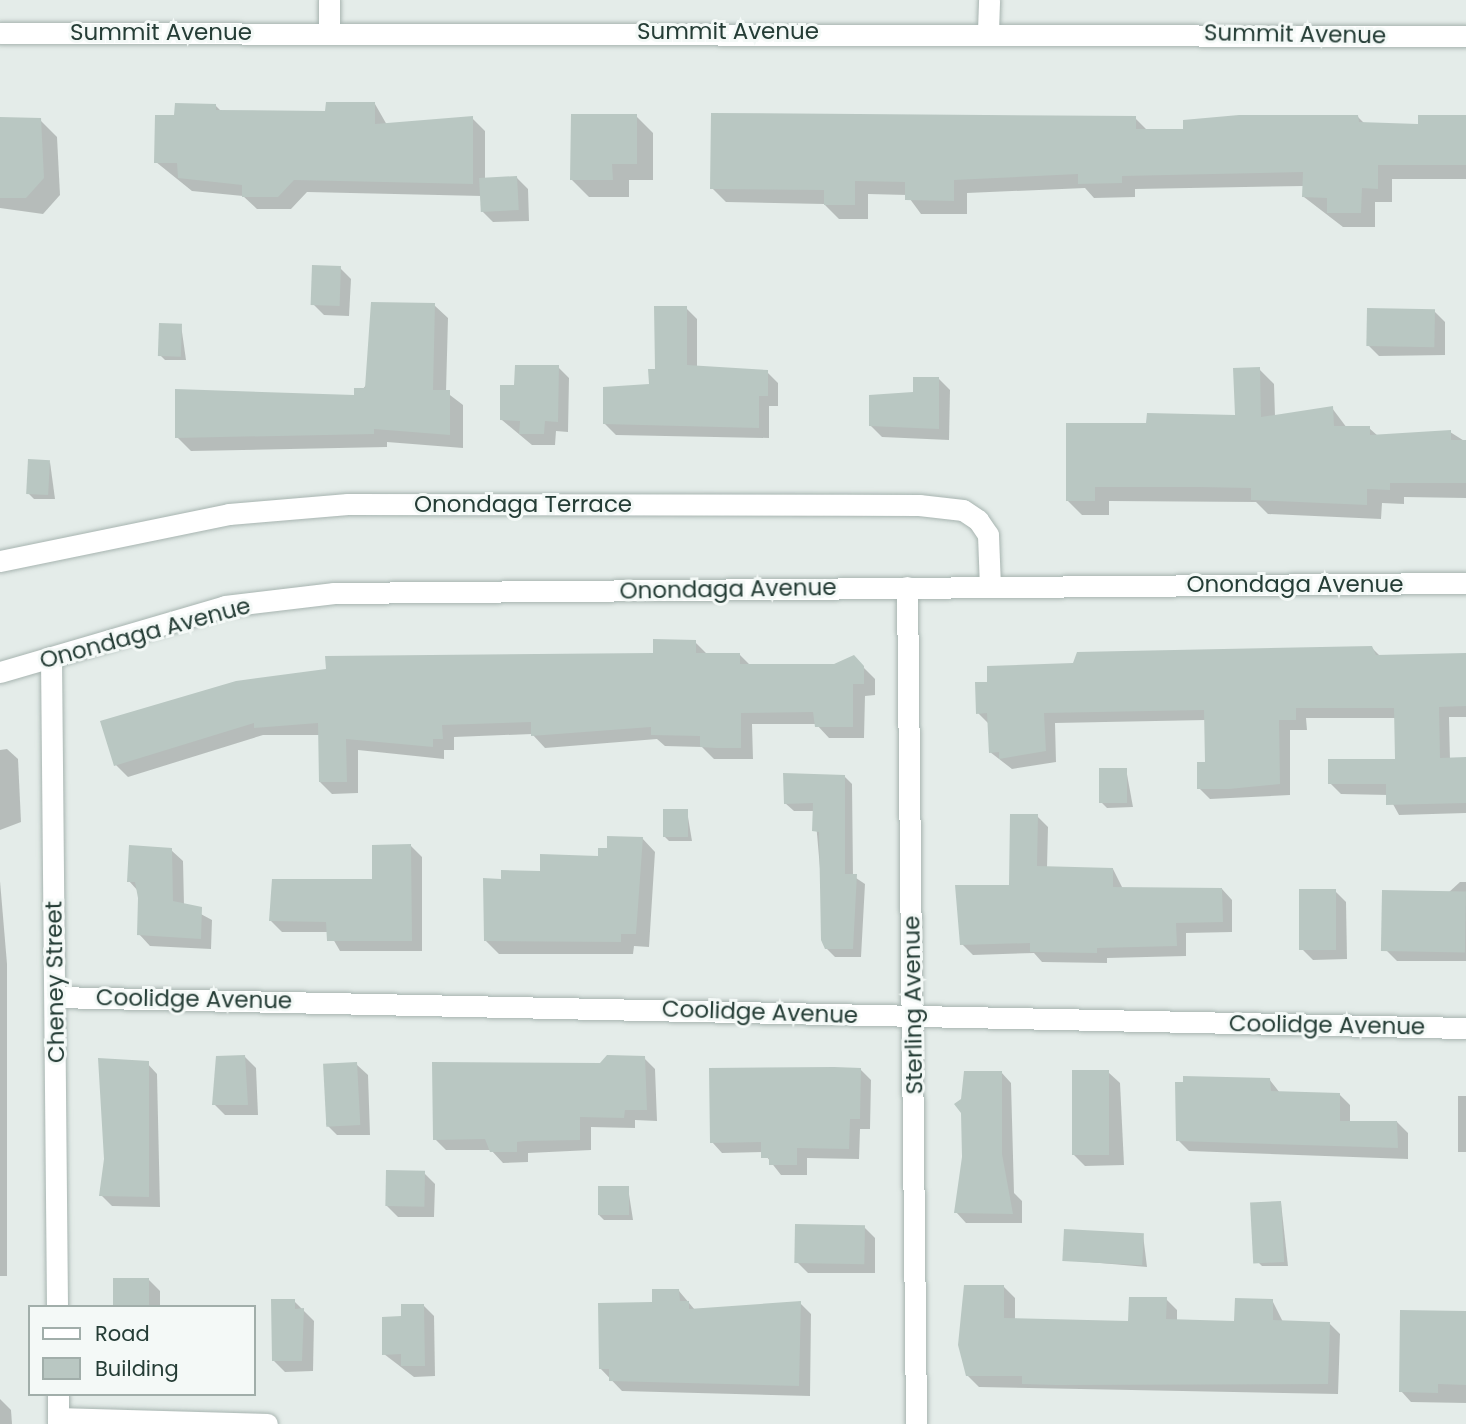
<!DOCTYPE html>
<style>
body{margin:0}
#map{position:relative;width:1466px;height:1424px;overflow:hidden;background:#e4ece9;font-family:Poppins,sans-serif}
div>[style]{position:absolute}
.shadow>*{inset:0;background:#0003;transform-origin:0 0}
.building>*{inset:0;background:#b9c7c2;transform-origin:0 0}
.roads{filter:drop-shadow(0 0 2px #a7b4b0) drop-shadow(0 0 2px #a7b4b0)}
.street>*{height:21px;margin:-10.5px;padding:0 10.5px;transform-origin:10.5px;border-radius:10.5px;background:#fff}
span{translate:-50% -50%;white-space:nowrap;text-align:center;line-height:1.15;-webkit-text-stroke:6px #f4f9f7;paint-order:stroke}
.street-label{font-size:23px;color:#253d36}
.legend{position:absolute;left:28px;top:1305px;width:228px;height:91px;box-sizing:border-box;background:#f4f9f7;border:2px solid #a1aeaa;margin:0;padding:9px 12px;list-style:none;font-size:21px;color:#253d36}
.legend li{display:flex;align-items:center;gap:14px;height:35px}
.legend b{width:35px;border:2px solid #a1aeaa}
</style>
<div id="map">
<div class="shadow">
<div style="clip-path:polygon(375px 104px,387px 125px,472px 118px,485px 131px,485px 179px,517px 178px,528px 189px,529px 221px,493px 222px,482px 211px,482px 196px,307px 192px,291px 209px,257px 209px,243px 196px,192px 191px,156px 162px,176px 117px,215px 105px,222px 112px,327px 113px)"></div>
<div style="clip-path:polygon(636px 116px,653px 133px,653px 180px,629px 180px,629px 197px,589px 197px,572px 180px)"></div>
<div style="clip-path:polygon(1466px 116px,1466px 179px,1392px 179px,1392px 202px,1375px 202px,1375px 227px,1343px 227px,1304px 197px,1304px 186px,1135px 189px,1135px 197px,1094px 198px,1085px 188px,967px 193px,967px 214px,921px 214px,907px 195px,868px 194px,868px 219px,839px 219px,824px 204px,726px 202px,712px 188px,1135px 118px,1147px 130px,1184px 131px,1358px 117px,1365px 124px,1420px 125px)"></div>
<div style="clip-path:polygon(0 119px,40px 120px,57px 137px,60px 195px,43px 214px,0 208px)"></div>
<div style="clip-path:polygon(340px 268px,351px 279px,349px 316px,324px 315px,313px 304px)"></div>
<div style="clip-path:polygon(434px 305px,448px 318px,446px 392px,463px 405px,463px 448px,387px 442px,387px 447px,191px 451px,177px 437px,356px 397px)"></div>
<div style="clip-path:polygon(686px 308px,697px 319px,697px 367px,767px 372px,778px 383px,778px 406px,769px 406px,769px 438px,616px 435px,605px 424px,650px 386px)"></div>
<div style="clip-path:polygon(1434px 311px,1445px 322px,1445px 355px,1379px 356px,1368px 345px)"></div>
<div style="clip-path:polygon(181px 325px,186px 360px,165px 360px,160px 355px)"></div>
<div style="clip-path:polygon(558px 367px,569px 378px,568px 432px,556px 431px,555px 445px,532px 445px,502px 420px,516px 387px)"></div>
<div style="clip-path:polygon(1259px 369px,1274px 384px,1275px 416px,1332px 408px,1347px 428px,1369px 428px,1378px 436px,1450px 432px,1466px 442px,1466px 498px,1404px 497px,1404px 504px,1382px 503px,1381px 519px,1268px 514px,1256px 502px,1109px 501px,1109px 515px,1082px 515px,1067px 500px,1148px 425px,1236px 416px)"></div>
<div style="clip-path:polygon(939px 379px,950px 390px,949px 440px,882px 437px,871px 426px)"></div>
<div style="clip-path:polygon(50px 462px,55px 499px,34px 499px,29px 494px)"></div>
<div style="clip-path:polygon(695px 642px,708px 655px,740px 655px,751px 666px,834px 666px,853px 657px,875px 679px,875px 695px,865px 696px,864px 738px,829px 738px,816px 724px,752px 724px,753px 759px,714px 759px,702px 747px,665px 746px,657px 739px,545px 748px,532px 734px,454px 737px,454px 750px,444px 750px,444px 759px,358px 750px,358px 793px,332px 794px,320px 782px,320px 735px,263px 735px,128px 777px,116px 765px,102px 722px,654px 655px)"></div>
<div style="clip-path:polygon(1372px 648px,1380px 656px,1466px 656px,1466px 717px,1449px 717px,1450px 760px,1466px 759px,1466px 813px,1399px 815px,1388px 795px,1341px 794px,1330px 783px,1396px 760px,1396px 718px,1306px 718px,1307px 730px,1290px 730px,1290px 795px,1210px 799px,1199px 788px,1207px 763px,1206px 720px,1055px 723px,1056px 762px,1012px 769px,990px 752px,989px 724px,978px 713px)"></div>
<div style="clip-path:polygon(7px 749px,18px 759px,21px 822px,0 830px,0 750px)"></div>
<div style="clip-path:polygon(1126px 769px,1133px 807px,1107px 808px,1102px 803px)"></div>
<div style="clip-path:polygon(844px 776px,852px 784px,853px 876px,865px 884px,861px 957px,835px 957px,827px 949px,815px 811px,794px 811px,785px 803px)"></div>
<div style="clip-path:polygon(687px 811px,692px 841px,669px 841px,664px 836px)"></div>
<div style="clip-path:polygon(1037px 816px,1048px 827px,1047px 868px,1113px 869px,1123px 889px,1222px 889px,1232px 900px,1232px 932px,1186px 933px,1186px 956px,1107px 958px,1107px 963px,1042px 962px,1034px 953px,973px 955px,962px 944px,1011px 886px)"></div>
<div style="clip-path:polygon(642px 838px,655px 852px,649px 947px,634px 946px,633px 954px,499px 954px,485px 940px,502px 881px,600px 857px)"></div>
<div style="clip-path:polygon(411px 846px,422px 857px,422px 951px,340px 951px,329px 932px,282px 932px,271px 921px,373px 881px)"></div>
<div style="clip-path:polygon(171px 850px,183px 861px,184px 905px,212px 920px,211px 949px,150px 946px,139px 934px,138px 891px,129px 881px)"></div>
<div style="clip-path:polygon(0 881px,7px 964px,7px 1276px,0 1276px)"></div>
<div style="clip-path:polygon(1460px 882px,1466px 882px,1466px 961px,1397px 961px,1386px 950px)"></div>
<div style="clip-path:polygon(1335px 891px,1346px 902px,1347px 959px,1313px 960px,1302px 949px)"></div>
<div style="clip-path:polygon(245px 1057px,256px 1068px,258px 1115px,225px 1115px,214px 1104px)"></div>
<div style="clip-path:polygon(644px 1058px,655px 1069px,657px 1121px,635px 1120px,635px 1128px,591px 1127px,591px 1150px,528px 1153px,528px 1162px,503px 1163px,491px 1150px,446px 1150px,435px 1139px,600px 1064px)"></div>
<div style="clip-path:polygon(146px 1062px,157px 1074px,160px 1207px,112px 1206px,101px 1195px,105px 1159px)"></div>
<div style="clip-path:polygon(356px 1064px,368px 1075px,370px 1135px,337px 1135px,326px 1124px)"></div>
<div style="clip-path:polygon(860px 1069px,871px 1080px,870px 1129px,860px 1129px,859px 1159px,807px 1158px,807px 1175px,781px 1175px,763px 1152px,722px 1153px,712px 1142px)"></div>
<div style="clip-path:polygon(1001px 1072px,1011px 1083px,1014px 1193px,1022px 1201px,1022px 1223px,966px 1223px,956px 1212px)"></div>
<div style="clip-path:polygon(1108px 1072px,1120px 1083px,1124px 1165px,1085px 1166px,1074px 1155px)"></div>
<div style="clip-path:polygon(1269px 1079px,1280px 1093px,1339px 1094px,1350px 1105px,1350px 1123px,1397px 1122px,1408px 1133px,1408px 1159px,1189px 1151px,1178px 1140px)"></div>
<div style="left:1458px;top:1096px;width:8px;height:56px"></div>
<div style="clip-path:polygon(424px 1173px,435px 1184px,434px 1217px,398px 1217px,387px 1206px)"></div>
<div style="clip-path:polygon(628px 1188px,633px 1220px,604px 1220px,599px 1215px)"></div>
<div style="clip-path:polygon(1281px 1203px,1288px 1266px,1262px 1266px,1257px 1261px)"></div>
<div style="clip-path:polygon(864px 1227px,875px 1238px,875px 1273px,808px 1273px,797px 1262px)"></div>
<div style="clip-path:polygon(1143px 1235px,1147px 1267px,1065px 1260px)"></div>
<div style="clip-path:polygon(149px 1280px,160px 1291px,160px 1307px,115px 1307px)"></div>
<div style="clip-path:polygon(1004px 1287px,1015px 1298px,1015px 1320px,1130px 1323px,1166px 1299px,1177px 1310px,1177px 1321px,1236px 1323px,1272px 1300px,1283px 1322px,1329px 1323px,1340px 1334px,1338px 1394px,979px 1387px,967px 1375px)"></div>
<div style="clip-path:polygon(679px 1291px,695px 1310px,800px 1303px,811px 1314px,810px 1396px,622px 1391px,600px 1368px,653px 1304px)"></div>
<div style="clip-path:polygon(294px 1301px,314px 1321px,313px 1371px,285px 1372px,274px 1361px)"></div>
<div style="clip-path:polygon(423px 1305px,434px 1316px,435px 1376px,414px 1377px,384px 1354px,402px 1318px)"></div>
<div style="clip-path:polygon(1466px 1316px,1466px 1403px,1411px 1402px,1401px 1391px)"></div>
<div style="clip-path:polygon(0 1399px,11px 1410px,12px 1424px,0 1424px)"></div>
</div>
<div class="building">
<div style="clip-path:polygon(326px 102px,375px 102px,375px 124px,473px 116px,473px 184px,294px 180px,278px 197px,242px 197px,242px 185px,178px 178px,177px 163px,154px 163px,155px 115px,174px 115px,175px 103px,216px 104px,216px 110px,325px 111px)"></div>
<div style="clip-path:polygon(711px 113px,1136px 116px,1136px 129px,1183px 129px,1183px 120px,1239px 115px,1358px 115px,1359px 122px,1418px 124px,1418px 115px,1466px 115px,1466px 165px,1378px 165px,1378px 189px,1362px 188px,1361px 213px,1327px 213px,1327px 198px,1302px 197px,1303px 172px,1122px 176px,1122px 183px,1078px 184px,1078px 174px,954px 180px,954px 201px,905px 200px,905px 182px,855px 181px,855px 205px,824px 205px,824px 190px,710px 189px)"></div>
<div style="clip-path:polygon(571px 114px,637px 114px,637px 164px,612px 164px,613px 180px,570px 180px)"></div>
<div style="clip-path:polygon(0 117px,41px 118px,44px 178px,26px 198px,0 198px)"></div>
<div style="left:517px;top:176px;width:34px;height:38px;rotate:87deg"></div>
<div style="left:312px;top:265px;width:29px;height:40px;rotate:2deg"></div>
<div style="clip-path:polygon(371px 302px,435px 303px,433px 390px,450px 390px,450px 435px,374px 429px,374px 434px,175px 438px,175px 389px,354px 395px,354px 388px,365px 388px)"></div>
<div style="clip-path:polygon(654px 306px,687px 306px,687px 365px,768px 370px,768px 396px,759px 396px,759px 428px,603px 424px,603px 387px,649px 384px,648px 369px,655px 369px)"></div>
<div style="left:1367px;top:308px;width:68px;height:38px;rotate:1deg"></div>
<div style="left:159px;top:323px;width:23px;height:33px;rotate:2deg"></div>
<div style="clip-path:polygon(515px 365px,559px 365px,558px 422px,545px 421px,544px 434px,519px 434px,520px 421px,500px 420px,500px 385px,514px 385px)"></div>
<div style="clip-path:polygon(1260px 367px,1261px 417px,1333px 406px,1334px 426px,1370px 426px,1370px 435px,1451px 430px,1451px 440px,1466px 440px,1466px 483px,1390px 483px,1390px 490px,1367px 489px,1367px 505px,1251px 500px,1251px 488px,1199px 487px,1095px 487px,1095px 501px,1066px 501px,1066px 423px,1146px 423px,1147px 413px,1235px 415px,1233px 368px)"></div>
<div style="clip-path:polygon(913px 377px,939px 377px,939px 429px,869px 426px,869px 395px,913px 392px)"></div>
<div style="left:28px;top:459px;width:22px;height:35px;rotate:3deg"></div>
<div style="clip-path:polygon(653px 639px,696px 640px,696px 653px,740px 653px,740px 664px,834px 664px,854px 655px,864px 666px,864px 684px,853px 684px,853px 727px,815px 727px,813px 712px,741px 713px,741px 748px,716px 748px,700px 747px,700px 736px,651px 735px,651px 727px,531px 736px,531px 722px,442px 725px,443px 739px,433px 739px,433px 747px,346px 739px,347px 782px,319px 782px,318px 723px,254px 728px,254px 723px,114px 766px,100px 721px,236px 681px,326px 669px,325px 656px,653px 653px)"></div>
<div style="clip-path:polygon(1372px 646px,1376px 655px,1466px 653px,1466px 706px,1439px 707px,1440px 758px,1466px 757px,1466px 803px,1386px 805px,1386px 784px,1328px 784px,1328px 759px,1395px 759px,1394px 708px,1296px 708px,1296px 720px,1279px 720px,1280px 784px,1229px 789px,1197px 789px,1197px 762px,1205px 762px,1204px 710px,1044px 713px,1046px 751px,999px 759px,999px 752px,989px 753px,987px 713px,976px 714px,975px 682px,987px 682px,987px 666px,1073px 663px,1077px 652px)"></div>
<div style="left:1099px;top:768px;width:28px;height:35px"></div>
<div style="clip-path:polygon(783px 773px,845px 775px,845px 874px,857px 874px,853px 949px,825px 949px,821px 940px,819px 832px,812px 831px,813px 803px,784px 804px)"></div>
<div style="left:663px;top:809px;width:25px;height:28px"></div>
<div style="clip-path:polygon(1010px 814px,1038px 814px,1037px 866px,1113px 868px,1113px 887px,1222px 888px,1223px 922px,1176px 923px,1177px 946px,1097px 948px,1097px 953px,1030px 952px,1030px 943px,960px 945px,955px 885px,1009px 885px)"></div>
<div style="clip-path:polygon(607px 836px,643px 837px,636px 934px,621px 934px,621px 942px,484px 941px,483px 878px,501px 879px,501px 870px,540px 871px,540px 854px,598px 856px,598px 848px,607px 848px)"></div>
<div style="clip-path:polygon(411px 844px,412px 941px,327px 941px,326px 922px,269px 921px,272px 879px,372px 879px,372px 845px)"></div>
<div style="clip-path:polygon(129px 845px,172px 848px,173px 901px,202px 907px,201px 939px,137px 935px,138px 898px,135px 882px,127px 882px)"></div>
<div style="left:1299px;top:889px;width:37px;height:61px"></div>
<div style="left:1382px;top:890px;width:84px;height:61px;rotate:1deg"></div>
<div style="clip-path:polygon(245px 1055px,248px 1105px,212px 1105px,216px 1056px)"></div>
<div style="clip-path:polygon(607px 1055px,645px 1056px,647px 1110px,625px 1110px,624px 1118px,580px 1117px,580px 1140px,525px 1141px,517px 1142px,517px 1152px,490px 1152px,485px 1139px,433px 1140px,432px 1062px,600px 1063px)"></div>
<div style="clip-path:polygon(98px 1058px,149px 1061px,149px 1197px,99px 1196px,104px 1159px)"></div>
<div style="left:357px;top:1062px;width:63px;height:34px;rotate:87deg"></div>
<div style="clip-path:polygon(834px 1067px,861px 1068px,860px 1119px,850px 1119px,849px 1149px,797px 1148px,797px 1165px,769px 1165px,769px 1158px,761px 1158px,761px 1142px,710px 1143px,709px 1068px)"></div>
<div style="left:1072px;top:1070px;width:37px;height:85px"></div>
<div style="clip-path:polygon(964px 1071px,1002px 1071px,1002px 1154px,1013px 1214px,954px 1213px,962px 1157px,961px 1113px,954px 1104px,961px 1099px)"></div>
<div style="clip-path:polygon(1183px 1076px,1270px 1078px,1271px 1091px,1340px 1093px,1340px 1121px,1397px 1121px,1398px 1148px,1176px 1141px,1175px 1082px,1183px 1082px)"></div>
<div style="left:386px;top:1170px;width:39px;height:36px;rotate:1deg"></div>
<div style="left:598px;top:1186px;width:31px;height:29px"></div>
<div style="left:1281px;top:1201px;width:61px;height:31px;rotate:87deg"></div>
<div style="left:795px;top:1224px;width:70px;height:39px;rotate:1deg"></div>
<div style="left:1064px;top:1229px;width:80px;height:32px;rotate:3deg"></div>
<div style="left:113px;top:1278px;width:36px;height:29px"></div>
<div style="clip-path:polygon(964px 1285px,1004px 1285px,1004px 1318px,1128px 1321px,1129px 1297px,1167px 1297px,1166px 1319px,1234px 1321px,1235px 1298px,1273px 1299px,1273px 1320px,1330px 1322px,1328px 1384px,1057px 1385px,1022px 1384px,1022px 1376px,966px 1376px,958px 1345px)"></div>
<div style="clip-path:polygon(652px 1289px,679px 1289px,680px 1301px,689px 1301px,689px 1309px,801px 1301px,799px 1386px,609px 1381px,609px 1369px,599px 1369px,598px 1303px,652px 1302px)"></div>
<div style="clip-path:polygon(271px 1299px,295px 1299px,295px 1309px,304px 1308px,302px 1361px,272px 1361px)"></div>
<div style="clip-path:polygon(401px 1304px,424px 1304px,425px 1366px,401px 1366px,401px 1354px,382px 1355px,382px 1317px,401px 1316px)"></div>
<div style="clip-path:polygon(1400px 1310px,1466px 1311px,1466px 1385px,1438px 1384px,1438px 1393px,1399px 1392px)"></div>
</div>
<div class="roads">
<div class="street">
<div style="left:329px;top:0;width:31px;rotate:90deg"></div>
<div style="left:988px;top:31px;width:31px;rotate:-88deg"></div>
<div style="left:0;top:33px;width:1466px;rotate:0.12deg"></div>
<div style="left:0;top:561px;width:234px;rotate:-11.6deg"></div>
<div style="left:229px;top:514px;width:119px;rotate:-4.8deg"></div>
<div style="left:348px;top:504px;width:571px;rotate:0.1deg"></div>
<div style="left:919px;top:505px;width:44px;rotate:6.5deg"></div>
<div style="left:963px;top:510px;width:18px;rotate:34deg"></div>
<div style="left:978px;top:520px;width:18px;rotate:56deg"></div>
<div style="left:988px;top:535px;width:51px;rotate:87.8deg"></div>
<div style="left:907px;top:587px;width:837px;rotate:89.38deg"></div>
<div style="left:51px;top:657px;width:650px;rotate:89.47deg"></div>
<div style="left:0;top:672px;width:234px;rotate:-16.3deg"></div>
<div style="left:225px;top:606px;width:110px;rotate:-6.8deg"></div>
<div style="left:334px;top:593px;width:1132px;rotate:-0.51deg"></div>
<div style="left:55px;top:997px;width:1411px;rotate:1.26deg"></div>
<div style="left:58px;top:1394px;width:30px;rotate:90deg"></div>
<div style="left:58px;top:1418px;width:209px;rotate:1.6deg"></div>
</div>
</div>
<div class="street-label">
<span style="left:728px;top:31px">Summit Avenue</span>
<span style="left:161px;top:32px">Summit Avenue</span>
<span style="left:1295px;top:34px;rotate:1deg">Summit Avenue</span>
<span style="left:523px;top:504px">Onondaga Terrace</span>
<span style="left:1295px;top:584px">Onondaga Avenue</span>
<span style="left:728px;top:589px;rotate:-1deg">Onondaga Avenue</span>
<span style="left:145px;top:633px;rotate:-15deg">Onondaga Avenue</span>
<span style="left:55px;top:982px;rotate:-91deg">Cheney Street</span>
<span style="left:194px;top:999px;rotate:1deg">Coolidge Avenue</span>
<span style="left:913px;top:1005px;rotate:-91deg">Sterling Avenue</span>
<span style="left:760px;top:1012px;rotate:2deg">Coolidge Avenue</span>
<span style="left:1327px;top:1025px;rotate:1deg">Coolidge Avenue</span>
</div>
<ul class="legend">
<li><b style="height:9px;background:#fff"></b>Road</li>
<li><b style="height:19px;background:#b9c7c2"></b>Building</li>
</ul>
</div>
